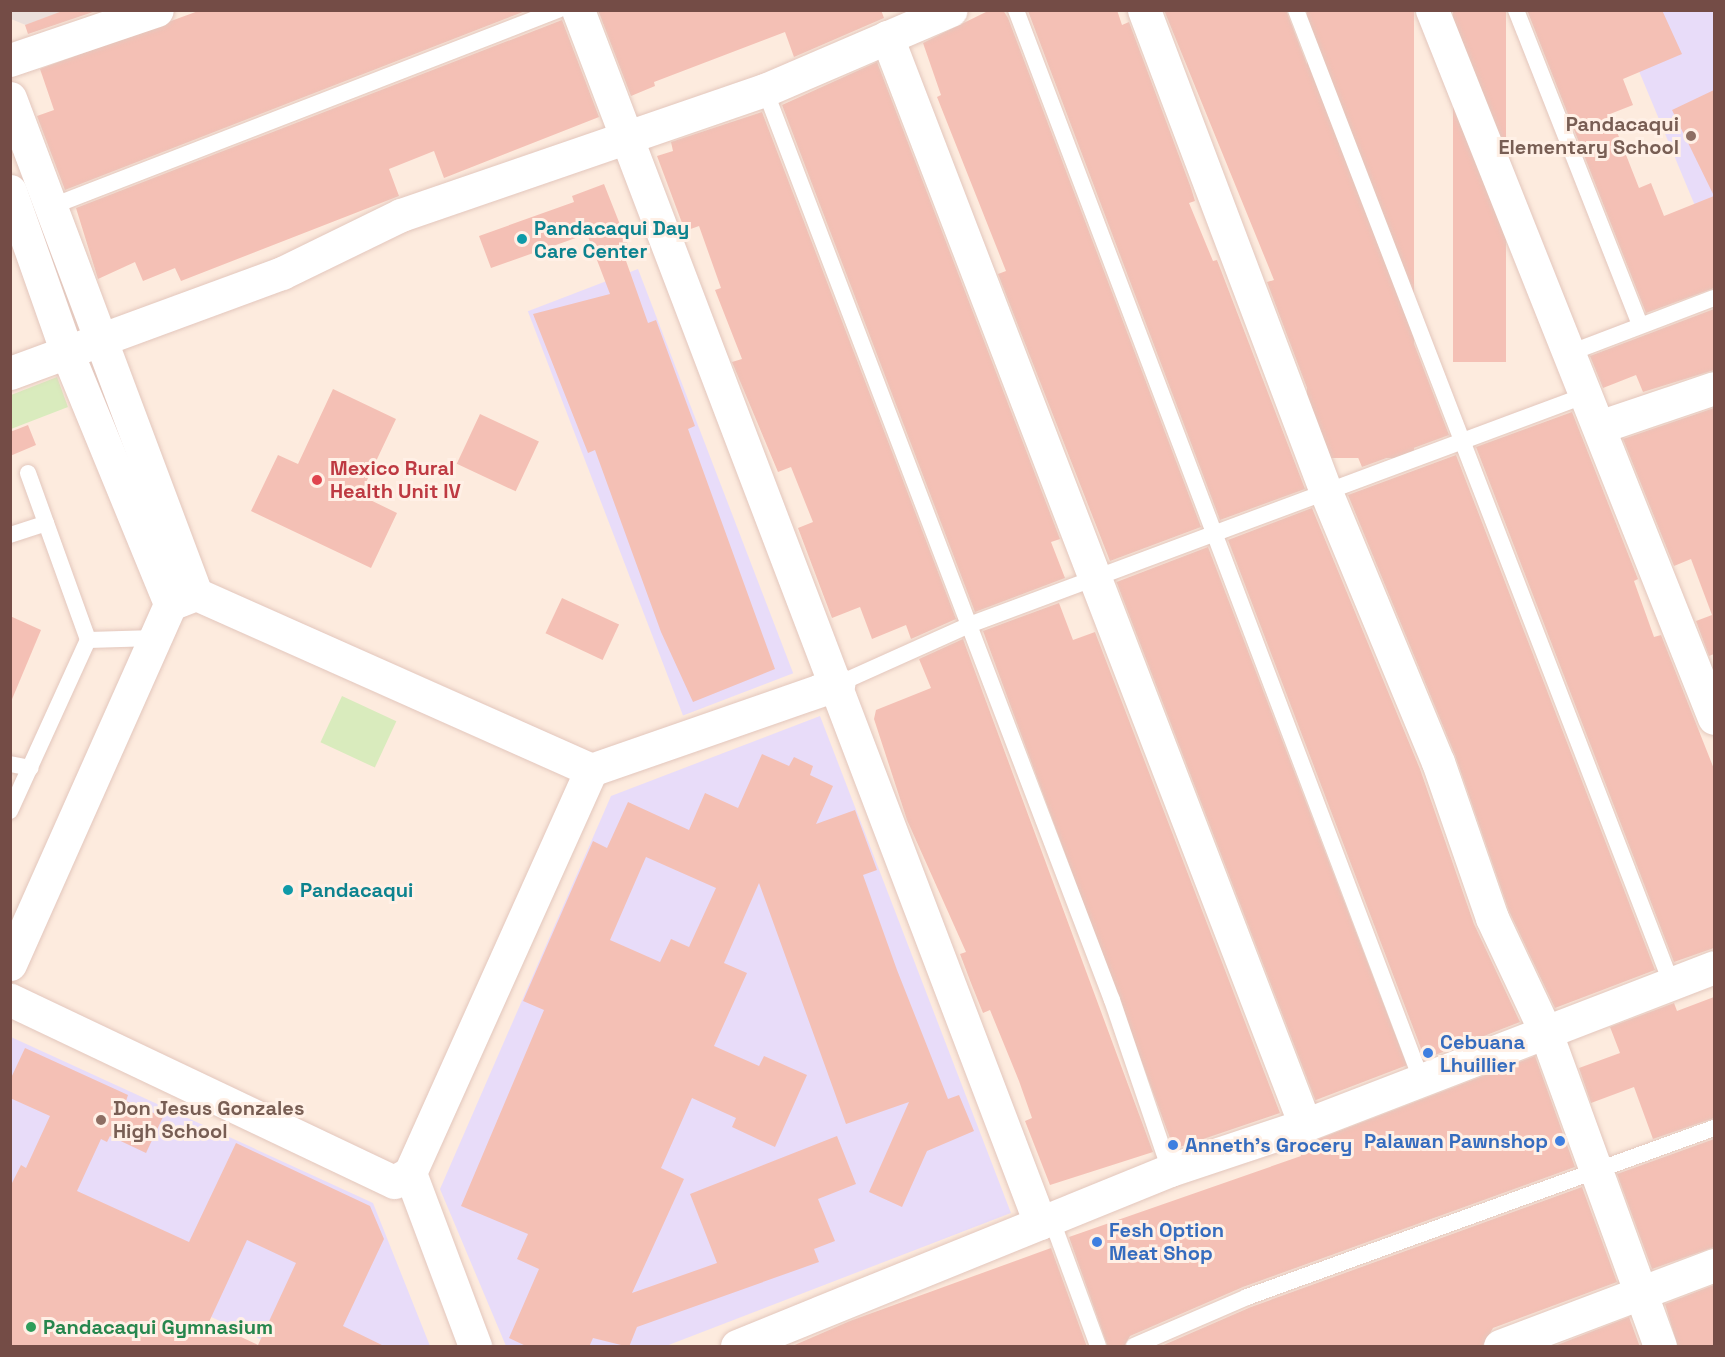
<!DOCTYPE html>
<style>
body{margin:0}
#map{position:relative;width:1725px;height:1357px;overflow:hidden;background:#fdebde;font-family:"Space Grotesk",sans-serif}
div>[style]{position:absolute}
.industrial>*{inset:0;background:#ebdfdb}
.education>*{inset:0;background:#e8dcf9;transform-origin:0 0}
.green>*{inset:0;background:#d9ebbd;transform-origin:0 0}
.building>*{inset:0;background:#f4c0b5;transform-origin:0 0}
.roads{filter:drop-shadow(0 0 2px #e3c7bd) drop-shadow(0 0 2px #e3c7bd)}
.lane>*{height:16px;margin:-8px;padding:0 8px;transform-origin:8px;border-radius:8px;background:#fff}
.street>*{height:33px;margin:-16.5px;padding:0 16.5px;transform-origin:16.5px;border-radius:16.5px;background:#fff}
.secondary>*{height:33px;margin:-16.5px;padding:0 16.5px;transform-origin:16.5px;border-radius:16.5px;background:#fff}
.dots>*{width:16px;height:16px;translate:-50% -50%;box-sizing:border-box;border:3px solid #fff0e6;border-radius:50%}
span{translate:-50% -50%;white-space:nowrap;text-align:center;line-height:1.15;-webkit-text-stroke:6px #fff0e6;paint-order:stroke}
.education-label{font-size:20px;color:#785e54;font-weight:700}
.right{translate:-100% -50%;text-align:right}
.left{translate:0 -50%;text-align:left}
.culture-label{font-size:20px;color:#0d838f;font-weight:700}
.health-label{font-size:20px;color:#be3a42;font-weight:700}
.shop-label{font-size:20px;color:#366cbe;font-weight:700}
.leisure-label{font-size:20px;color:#27864d;font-weight:700}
.frame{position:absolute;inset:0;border:12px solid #744c46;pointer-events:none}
</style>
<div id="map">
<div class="industrial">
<div style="clip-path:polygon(10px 11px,87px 11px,38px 30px,11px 19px)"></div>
</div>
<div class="education">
<div style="clip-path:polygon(1614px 11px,1714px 11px,1714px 234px,1708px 237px)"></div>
<div style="left:638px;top:269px;width:433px;height:118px;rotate:69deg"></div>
<div style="clip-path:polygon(820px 716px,1011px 1213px,666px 1346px,506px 1346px,440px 1189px,611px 796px)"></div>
<div style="clip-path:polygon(11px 1037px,373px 1203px,430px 1346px,276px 1346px,173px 1300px,11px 1300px)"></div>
</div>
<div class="green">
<div style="clip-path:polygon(57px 377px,68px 407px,11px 429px,11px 395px)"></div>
<div style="left:342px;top:696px;width:60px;height:51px;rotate:25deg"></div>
</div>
<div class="building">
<div style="clip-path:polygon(65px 10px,96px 11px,28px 34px,25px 25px)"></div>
<div style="clip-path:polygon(201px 10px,528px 10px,65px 190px,37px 116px,54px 110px,40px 69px)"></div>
<div style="clip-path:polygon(598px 10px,881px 10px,884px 18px,794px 57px,785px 32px,654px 82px,655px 86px,631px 96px)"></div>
<div style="clip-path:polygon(990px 10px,1003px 10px,1008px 18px,1201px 527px,1110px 561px,998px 274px,1006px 271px,937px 97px,941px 95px,923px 43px)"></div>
<div style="clip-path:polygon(1117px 10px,1122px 25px,1129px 22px,1191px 188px,1195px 201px,1189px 203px,1213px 261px,1217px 260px,1305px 489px,1220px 520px,1028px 11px)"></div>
<div style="clip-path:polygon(1164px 10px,1286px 10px,1449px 435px,1362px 467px,1345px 426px,1324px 433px,1267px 282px,1274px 280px)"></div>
<div style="left:1307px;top:10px;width:107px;height:448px"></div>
<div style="left:1453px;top:10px;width:53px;height:352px"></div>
<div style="clip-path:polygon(1527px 10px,1662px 10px,1682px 54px,1623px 79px,1633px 105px,1610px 114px,1639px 188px,1651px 183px,1664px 216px,1714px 196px,1672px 110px,1714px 90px,1714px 288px,1646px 313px)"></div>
<div style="clip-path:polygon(562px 20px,599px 117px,444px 178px,434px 151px,389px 169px,399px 196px,181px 281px,175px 268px,143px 281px,135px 262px,98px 279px,76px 208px)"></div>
<div style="clip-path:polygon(877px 62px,1060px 539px,1051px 542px,1065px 578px,975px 612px,782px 105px)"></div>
<div style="clip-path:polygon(762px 112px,956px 619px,911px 639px,906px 625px,872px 639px,860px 607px,832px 618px,798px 528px,813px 522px,791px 467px,778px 472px,732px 362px,742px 359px,715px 290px,721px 288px,699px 226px,685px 231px,657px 156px,673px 151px,671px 142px)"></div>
<div style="clip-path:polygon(604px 184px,632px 255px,625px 258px,648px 323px,656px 320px,695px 426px,688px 429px,775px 669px,693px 702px,661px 632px,595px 450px,588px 453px,533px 314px,610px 294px,587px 234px,491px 268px,479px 236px,574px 202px,572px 196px)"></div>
<div style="clip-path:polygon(1714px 309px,1714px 370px,1643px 392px,1636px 375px,1603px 388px,1590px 356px)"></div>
<div style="clip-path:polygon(333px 389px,396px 419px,360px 495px,397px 513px,371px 568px,251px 511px,278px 455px,298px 464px)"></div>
<div style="clip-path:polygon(1714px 408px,1714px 654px,1709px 656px,1696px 621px,1712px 615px,1691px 559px,1674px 566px,1623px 439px)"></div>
<div style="clip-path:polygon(1572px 412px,1638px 579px,1634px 581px,1654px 637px,1661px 635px,1714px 769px,1714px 948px,1674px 962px,1476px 447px)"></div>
<div style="left:480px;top:414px;width:65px;height:55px;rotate:25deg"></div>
<div style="clip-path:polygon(28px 425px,36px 445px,10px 456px,10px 432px)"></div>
<div style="clip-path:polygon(1456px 455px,1655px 970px,1555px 1008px,1509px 911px,1455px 755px,1348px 495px)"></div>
<div style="clip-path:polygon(1312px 508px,1420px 769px,1474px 924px,1520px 1022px,1425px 1059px,1228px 540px)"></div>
<div style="left:1208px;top:547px;width:555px;height:98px;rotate:69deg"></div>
<div style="left:562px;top:598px;width:63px;height:39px;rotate:25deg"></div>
<div style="clip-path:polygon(1059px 603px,1073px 640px,1095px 632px,1280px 1113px,1174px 1149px,983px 631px)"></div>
<div style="clip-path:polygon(10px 616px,41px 630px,10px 704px)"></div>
<div style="clip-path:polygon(963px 639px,1153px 1152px,1050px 1185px,1025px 1121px,1032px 1118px,1019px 1081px,990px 1010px,983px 1013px,971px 983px,960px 954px,966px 952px,907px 820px,874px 719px,876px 710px,931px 688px,919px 659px)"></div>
<div style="clip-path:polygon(evenodd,762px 754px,789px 766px,794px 757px,813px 766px,810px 775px,833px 786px,816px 824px,855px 810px,877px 870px,863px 875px,897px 970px,948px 1099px,959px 1095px,974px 1131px,927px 1151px,902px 1207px,869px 1192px,909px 1102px,846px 1124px,759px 883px,724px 963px,747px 973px,714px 1046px,759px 1066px,764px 1056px,807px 1075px,775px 1147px,732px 1127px,736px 1118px,692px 1098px,661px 1168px,684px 1179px,632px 1293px,717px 1263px,690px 1194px,837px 1136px,856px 1184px,818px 1199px,835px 1241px,814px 1249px,819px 1262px,637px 1327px,629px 1347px,593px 1338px,589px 1347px,528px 1347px,509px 1338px,539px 1269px,517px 1259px,528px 1234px,461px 1206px,544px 1010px,523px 1001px,593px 841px,607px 848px,628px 802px,689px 830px,705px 793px,738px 808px,762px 754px,646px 857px,716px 888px,689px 947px,671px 939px,660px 962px,610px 940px,646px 857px)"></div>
<div style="clip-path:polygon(1714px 997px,1714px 1118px,1653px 1139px,1634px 1087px,1591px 1103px,1579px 1068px,1620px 1053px,1610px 1027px,1674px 1003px,1677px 1011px)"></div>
<div style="clip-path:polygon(evenodd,25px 1048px,128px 1095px,126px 1101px,163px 1117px,146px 1153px,110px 1136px,107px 1142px,101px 1139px,77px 1191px,189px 1242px,236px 1143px,370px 1206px,384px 1239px,343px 1326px,386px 1347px,10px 1347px,10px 1187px,21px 1165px,26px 1168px,50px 1116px,10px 1098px,10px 1080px,25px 1048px,247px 1240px,296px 1263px,258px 1345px,209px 1322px,247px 1240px)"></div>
<div style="clip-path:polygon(1535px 1056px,1575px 1167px,1243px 1287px,1130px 1336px,1124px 1347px,1108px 1347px,1069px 1237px,1301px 1156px,1298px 1147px)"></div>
<div style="clip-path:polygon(1714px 1139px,1714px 1247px,1652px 1269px,1617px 1174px)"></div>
<div style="clip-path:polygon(1582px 1187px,1617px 1282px,1493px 1328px,1482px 1347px,1159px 1347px,1251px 1307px)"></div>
<div style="clip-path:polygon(1051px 1248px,1087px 1347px,790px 1347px,850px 1321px)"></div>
<div style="clip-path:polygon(1714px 1285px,1714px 1347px,1678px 1347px,1665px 1304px)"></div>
<div style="clip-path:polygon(1629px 1317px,1640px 1347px,1552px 1347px)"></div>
</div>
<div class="roads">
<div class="lane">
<div style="left:1016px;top:10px;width:1143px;rotate:69.25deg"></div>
<div style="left:1296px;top:10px;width:1045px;rotate:68.91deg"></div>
<div style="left:1516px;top:10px;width:339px;rotate:68.5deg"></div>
<div style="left:765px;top:90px;width:974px;rotate:69.13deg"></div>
<div style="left:1112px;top:1000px;width:180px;rotate:71.2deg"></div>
<div style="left:50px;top:207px;width:545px;rotate:-21.2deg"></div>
<div style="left:1567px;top:354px;width:157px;rotate:-20.9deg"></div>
<div style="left:28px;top:473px;width:177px;rotate:70.2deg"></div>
<div style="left:10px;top:535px;width:38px;rotate:-18deg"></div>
<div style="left:838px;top:684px;width:144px;rotate:-24.2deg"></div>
<div style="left:969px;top:625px;width:658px;rotate:-20.44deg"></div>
<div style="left:10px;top:764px;width:21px;rotate:11deg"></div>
<div style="left:10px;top:811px;width:188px;rotate:-65.5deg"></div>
<div style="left:88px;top:640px;width:67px;rotate:-1.7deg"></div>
<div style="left:1051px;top:1218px;width:136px;rotate:69.8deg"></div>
<div style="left:1134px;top:1346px;width:123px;rotate:-23.4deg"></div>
<div style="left:1247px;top:1297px;width:497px;rotate:-19.9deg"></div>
</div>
<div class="street">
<div style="left:578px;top:10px;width:1298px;rotate:69.15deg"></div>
<div style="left:1144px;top:10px;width:515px;rotate:69.31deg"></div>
<div style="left:1326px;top:492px;width:292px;rotate:67.5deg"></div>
<div style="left:1438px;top:762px;width:165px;rotate:70.9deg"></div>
<div style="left:1492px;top:918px;width:127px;rotate:64.8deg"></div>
<div style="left:1546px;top:1033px;width:333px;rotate:70deg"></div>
<div style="left:1432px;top:10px;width:762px;rotate:68.28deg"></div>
<div style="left:887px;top:37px;width:1166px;rotate:68.98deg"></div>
<div style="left:10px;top:60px;width:155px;rotate:-18.8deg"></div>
<div style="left:10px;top:373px;width:290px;rotate:-20.2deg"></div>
<div style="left:282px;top:273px;width:132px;rotate:-26deg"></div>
<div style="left:401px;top:215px;width:385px;rotate:-19deg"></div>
<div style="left:765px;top:90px;width:202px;rotate:-23.3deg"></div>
<div style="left:1602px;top:426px;width:118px;rotate:-18.7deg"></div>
<div style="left:591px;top:770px;width:262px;rotate:-19.2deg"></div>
<div style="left:737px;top:1346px;width:467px;rotate:-22.1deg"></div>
<div style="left:1170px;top:1170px;width:142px;rotate:-18.4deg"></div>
<div style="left:1305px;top:1125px;width:438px;rotate:-21.1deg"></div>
<div style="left:1500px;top:1346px;width:229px;rotate:-20.7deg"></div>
</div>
<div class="secondary">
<div style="left:10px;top:98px;width:530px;rotate:69.44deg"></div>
<div style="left:10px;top:191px;width:169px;rotate:70.6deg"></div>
<div style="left:66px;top:350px;width:274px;rotate:67.7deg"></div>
<div style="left:10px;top:964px;width:394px;rotate:-66deg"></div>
<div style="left:170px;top:604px;width:28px;rotate:-21deg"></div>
<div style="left:196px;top:594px;width:432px;rotate:24deg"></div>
<div style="left:591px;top:770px;width:442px;rotate:114.2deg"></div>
<div style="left:410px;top:1173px;width:18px;rotate:151deg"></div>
<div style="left:394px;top:1182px;width:425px;rotate:-154.6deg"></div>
<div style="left:410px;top:1173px;width:185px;rotate:69.4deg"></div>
</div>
</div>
<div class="dots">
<div style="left:1691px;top:136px;background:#8d6e63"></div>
<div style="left:522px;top:239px;background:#0f9aa8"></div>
<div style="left:317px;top:480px;background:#e0444e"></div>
<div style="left:288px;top:890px;background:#0f9aa8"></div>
<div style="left:1428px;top:1053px;background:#3f7fe0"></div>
<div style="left:101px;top:1120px;background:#8d6e63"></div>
<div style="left:1560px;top:1141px;background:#3f7fe0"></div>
<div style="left:1173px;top:1145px;background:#3f7fe0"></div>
<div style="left:1097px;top:1242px;background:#3f7fe0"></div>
<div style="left:31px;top:1327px;background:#2e9e5b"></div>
</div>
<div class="education-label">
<span class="right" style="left:1679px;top:136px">Pandacaqui<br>Elementary School</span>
<span class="left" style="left:113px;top:1120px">Don Jesus Gonzales<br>High School</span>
</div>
<div class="culture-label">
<span class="left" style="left:534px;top:240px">Pandacaqui Day<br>Care Center</span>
<span class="left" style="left:300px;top:890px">Pandacaqui</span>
</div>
<div class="health-label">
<span class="left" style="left:330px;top:480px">Mexico Rural<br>Health Unit IV</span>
</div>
<div class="shop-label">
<span class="left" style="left:1440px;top:1054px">Cebuana<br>Lhuillier</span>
<span class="right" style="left:1548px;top:1141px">Palawan Pawnshop</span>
<span class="left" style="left:1185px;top:1145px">Anneth's Grocery</span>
<span class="left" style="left:1109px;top:1242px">Fesh Option<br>Meat Shop</span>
</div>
<div class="leisure-label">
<span class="left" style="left:43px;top:1327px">Pandacaqui Gymnasium</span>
</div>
<div class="frame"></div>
</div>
